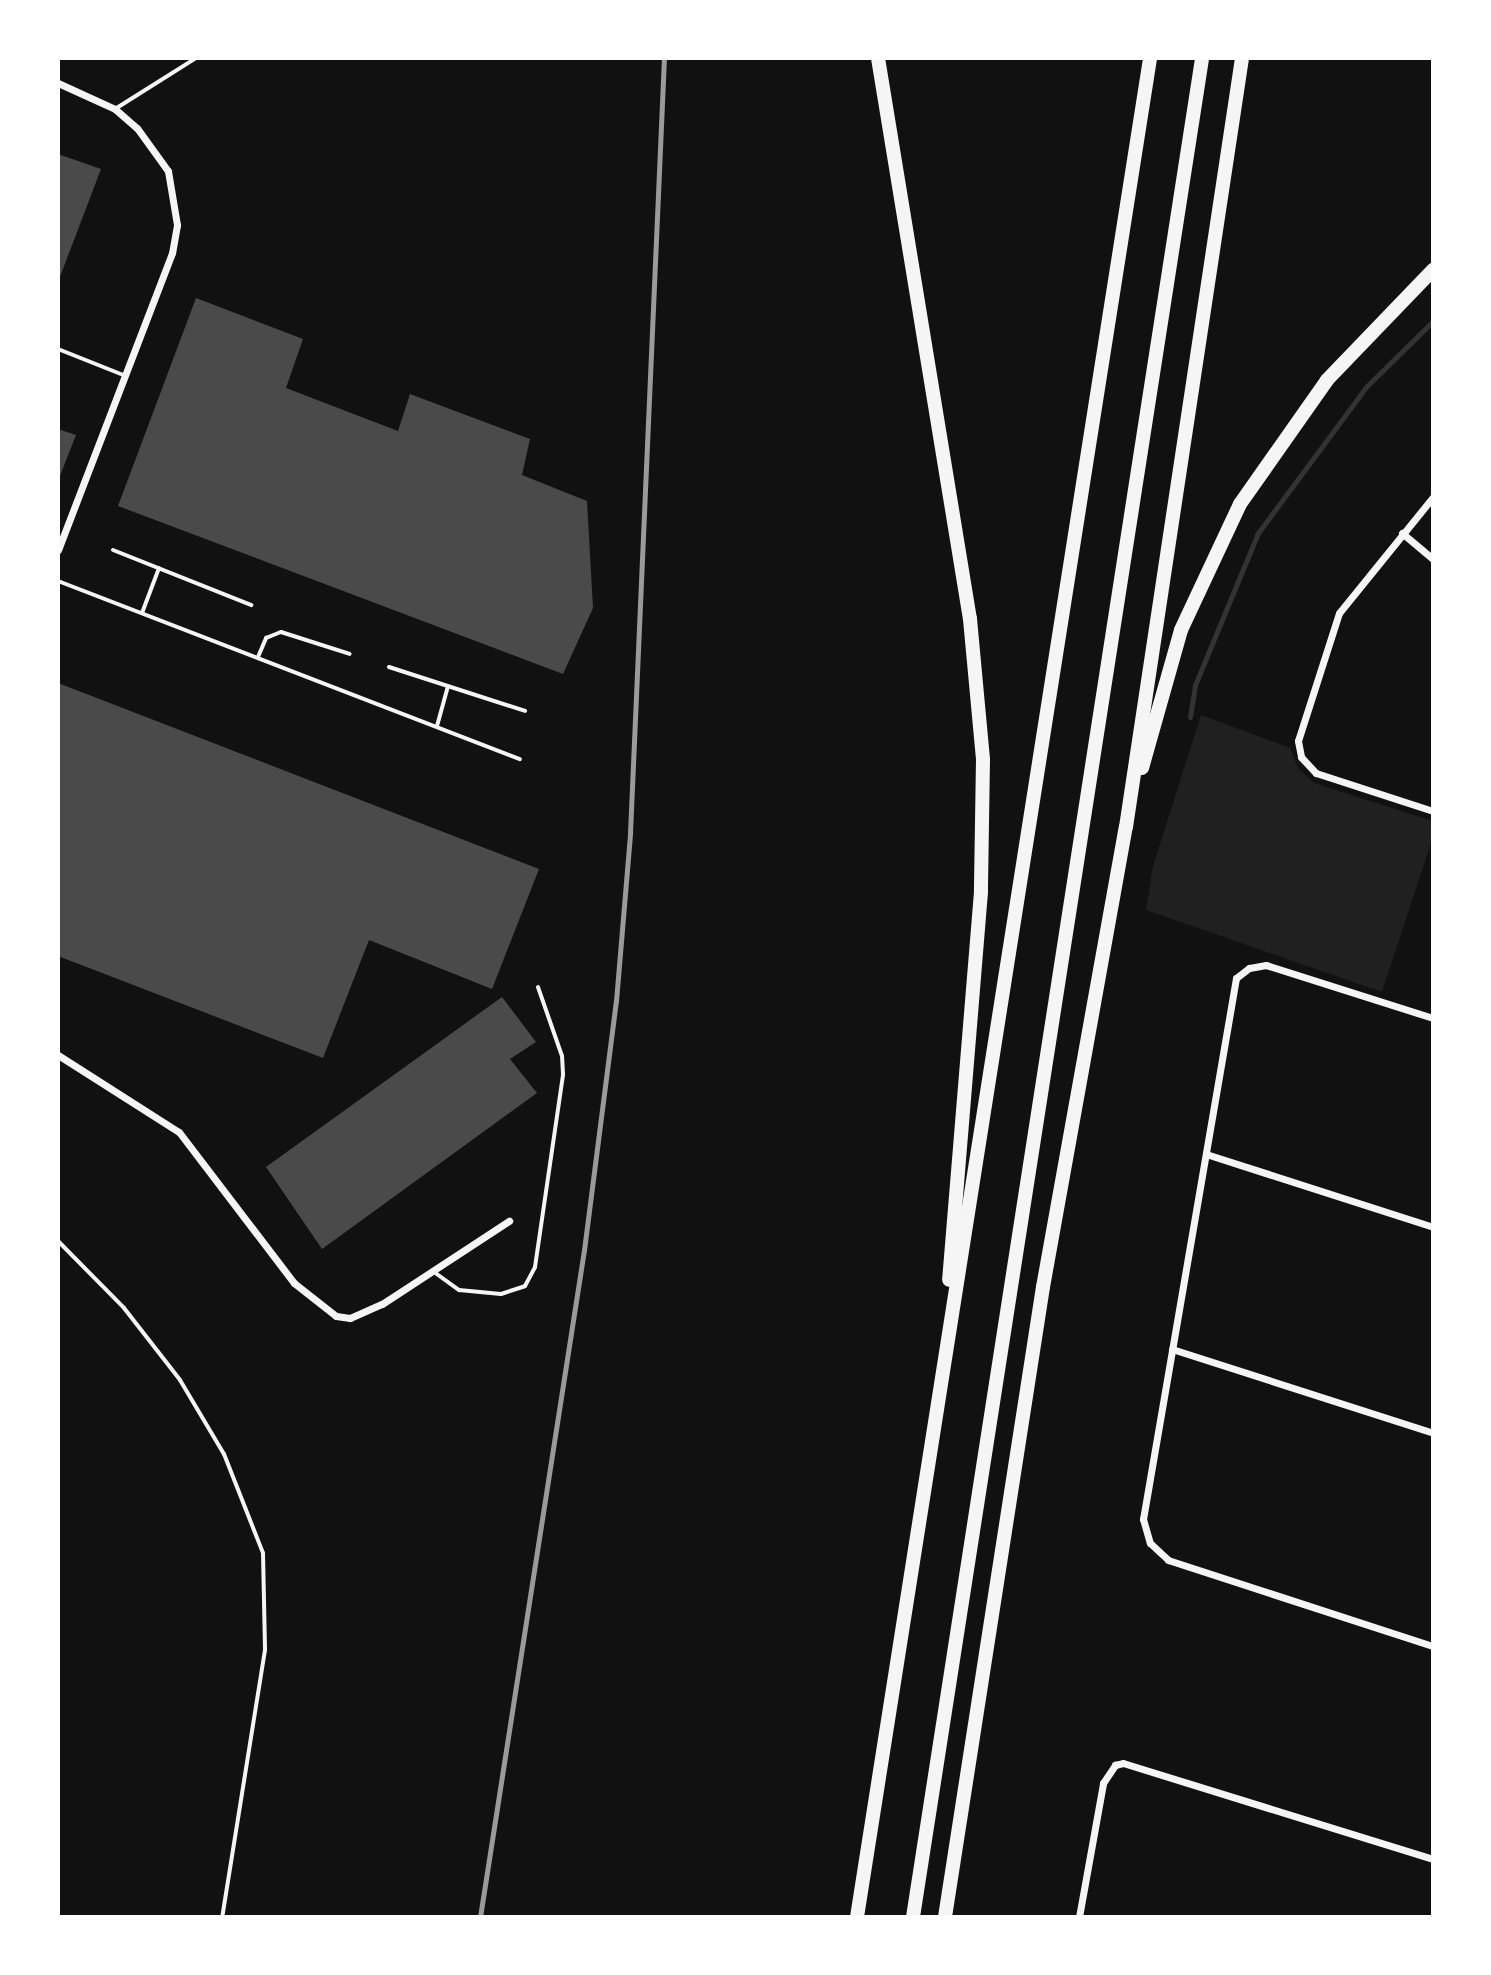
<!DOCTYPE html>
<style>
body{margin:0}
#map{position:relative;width:1491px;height:1975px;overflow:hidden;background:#111;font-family:Roboto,sans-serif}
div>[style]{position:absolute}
.green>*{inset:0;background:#202020}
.stream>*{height:5px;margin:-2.5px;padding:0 2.5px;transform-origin:2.5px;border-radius:2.5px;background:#333}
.building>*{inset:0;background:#4a4a4a}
.service>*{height:4px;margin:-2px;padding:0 2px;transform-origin:2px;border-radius:2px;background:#f5f5f5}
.minor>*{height:7px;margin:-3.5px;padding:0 3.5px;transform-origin:3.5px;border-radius:3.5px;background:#f5f5f5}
.motorway>*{height:14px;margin:-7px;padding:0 7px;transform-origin:7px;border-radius:7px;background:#f5f5f5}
.rail>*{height:5px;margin:-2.5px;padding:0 2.5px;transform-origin:2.5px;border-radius:2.5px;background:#9a9a9a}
span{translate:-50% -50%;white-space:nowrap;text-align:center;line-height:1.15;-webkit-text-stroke:6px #fff;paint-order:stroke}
.frame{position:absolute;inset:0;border:60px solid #fff;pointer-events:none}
</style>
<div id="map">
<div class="green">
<div style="clip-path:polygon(1201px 715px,1290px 748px,1298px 768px,1314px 783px,1433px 821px,1433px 837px,1382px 992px,1146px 910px,1153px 866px)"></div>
</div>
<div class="stream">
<div style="left:1190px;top:717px;width:32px;rotate:-81deg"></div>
<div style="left:1195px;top:685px;width:165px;rotate:-67.5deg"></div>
<div style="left:1258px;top:533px;width:182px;rotate:-53.5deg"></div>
<div style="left:1366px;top:387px;width:94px;rotate:-44.6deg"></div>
</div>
<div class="building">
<div style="clip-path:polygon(58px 154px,101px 169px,58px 282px)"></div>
<div style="clip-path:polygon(196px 298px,303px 339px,286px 388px,398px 431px,410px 394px,530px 439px,522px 475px,587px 501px,593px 608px,563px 674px,118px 506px)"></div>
<div style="clip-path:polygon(58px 429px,76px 435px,58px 481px)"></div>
<div style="clip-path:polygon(58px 683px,539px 869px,492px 989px,369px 940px,323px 1058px,58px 956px)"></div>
<div style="clip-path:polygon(502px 997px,536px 1042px,510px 1059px,537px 1093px,322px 1249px,266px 1167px)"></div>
</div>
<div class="service">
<div style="left:115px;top:109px;width:96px;rotate:-32.2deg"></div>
<div style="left:58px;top:349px;width:73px;rotate:21.7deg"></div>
<div style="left:113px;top:550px;width:149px;rotate:21.7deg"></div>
<div style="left:58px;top:581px;width:495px;rotate:21.1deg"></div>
<div style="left:142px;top:613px;width:48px;rotate:-69.3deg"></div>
<div style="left:258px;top:657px;width:21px;rotate:-67deg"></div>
<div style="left:266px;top:638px;width:16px;rotate:-22deg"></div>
<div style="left:281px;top:632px;width:72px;rotate:17.7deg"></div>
<div style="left:389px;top:667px;width:143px;rotate:17.9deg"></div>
<div style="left:437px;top:726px;width:41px;rotate:-74.6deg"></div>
<div style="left:58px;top:1241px;width:94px;rotate:45.4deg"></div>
<div style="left:124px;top:1308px;width:91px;rotate:52.1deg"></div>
<div style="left:180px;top:1380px;width:86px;rotate:59.3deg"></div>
<div style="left:224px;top:1454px;width:106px;rotate:68.5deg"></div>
<div style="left:263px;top:1553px;width:97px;rotate:88.8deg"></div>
<div style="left:265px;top:1650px;width:270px;rotate:99.1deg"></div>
<div style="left:434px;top:1272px;width:31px;rotate:36deg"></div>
<div style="left:459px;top:1290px;width:42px;rotate:5.4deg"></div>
<div style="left:501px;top:1294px;width:25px;rotate:-18deg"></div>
<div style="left:525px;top:1286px;width:21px;rotate:-62deg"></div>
<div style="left:535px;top:1267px;width:195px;rotate:-81.7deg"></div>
<div style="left:563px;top:1074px;width:18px;rotate:-93deg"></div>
<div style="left:562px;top:1056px;width:73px;rotate:-109.2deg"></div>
</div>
<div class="minor">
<div style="left:58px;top:83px;width:63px;rotate:24.5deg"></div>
<div style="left:115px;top:109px;width:29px;rotate:41deg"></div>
<div style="left:137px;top:128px;width:53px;rotate:54.2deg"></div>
<div style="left:168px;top:171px;width:55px;rotate:80.5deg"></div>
<div style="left:177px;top:225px;width:28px;rotate:100deg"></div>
<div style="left:172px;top:253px;width:318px;rotate:111deg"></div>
<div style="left:1433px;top:497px;width:149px;rotate:129deg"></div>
<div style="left:1339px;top:613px;width:134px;rotate:107.8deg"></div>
<div style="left:1298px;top:741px;width:16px;rotate:79deg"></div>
<div style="left:1301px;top:757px;width:22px;rotate:47deg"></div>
<div style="left:1316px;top:773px;width:123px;rotate:18deg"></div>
<div style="left:1402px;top:533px;width:40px;rotate:40deg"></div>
<div style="left:1433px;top:1018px;width:175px;rotate:-162.4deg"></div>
<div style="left:1266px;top:965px;width:17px;rotate:170deg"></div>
<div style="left:1249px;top:968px;width:16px;rotate:142deg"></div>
<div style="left:1236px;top:978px;width:549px;rotate:99.75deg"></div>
<div style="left:1143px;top:1519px;width:25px;rotate:74deg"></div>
<div style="left:1150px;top:1543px;width:25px;rotate:43deg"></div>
<div style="left:1168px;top:1560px;width:279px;rotate:18deg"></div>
<div style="left:58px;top:1055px;width:143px;rotate:32.5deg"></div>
<div style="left:179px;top:1132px;width:190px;rotate:52.7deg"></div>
<div style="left:294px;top:1283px;width:53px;rotate:38.2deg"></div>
<div style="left:336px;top:1316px;width:14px;rotate:8deg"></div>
<div style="left:350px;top:1318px;width:35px;rotate:-24deg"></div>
<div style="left:382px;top:1304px;width:152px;rotate:-33.2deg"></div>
<div style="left:1206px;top:1154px;width:238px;rotate:17.8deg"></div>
<div style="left:1172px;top:1349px;width:274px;rotate:17.8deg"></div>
<div style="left:1079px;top:1917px;width:136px;rotate:-79.8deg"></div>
<div style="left:1103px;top:1783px;width:22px;rotate:-56deg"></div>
<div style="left:1115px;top:1765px;width:8px;rotate:-14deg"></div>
<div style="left:1123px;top:1763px;width:325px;rotate:17.2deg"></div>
</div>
<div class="motorway">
<div style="left:878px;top:58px;width:568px;rotate:80.69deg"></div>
<div style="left:970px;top:619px;width:141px;rotate:84.7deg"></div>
<div style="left:983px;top:759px;width:133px;rotate:90.9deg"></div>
<div style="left:981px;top:892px;width:389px;rotate:94.7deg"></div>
<div style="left:1142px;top:768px;width:143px;rotate:-74.2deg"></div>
<div style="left:1181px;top:630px;width:139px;rotate:-64.9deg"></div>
<div style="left:1240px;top:504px;width:151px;rotate:-54.9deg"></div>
<div style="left:1327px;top:380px;width:153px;rotate:-46.1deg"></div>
<div style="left:857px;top:1917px;width:1882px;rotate:-81.04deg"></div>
<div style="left:913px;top:1917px;width:1881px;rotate:-81.16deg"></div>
<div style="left:945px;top:1917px;width:638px;rotate:-81.16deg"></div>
<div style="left:1043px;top:1287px;width:467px;rotate:-79.8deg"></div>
<div style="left:1126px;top:827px;width:778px;rotate:-81.42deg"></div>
</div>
<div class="rail">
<div style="left:480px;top:1917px;width:675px;rotate:-81.14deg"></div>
<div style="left:584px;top:1250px;width:251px;rotate:-82.7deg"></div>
<div style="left:616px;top:1001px;width:169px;rotate:-85.2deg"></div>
<div style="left:630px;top:833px;width:776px;rotate:-87.49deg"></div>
</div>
<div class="frame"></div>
</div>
